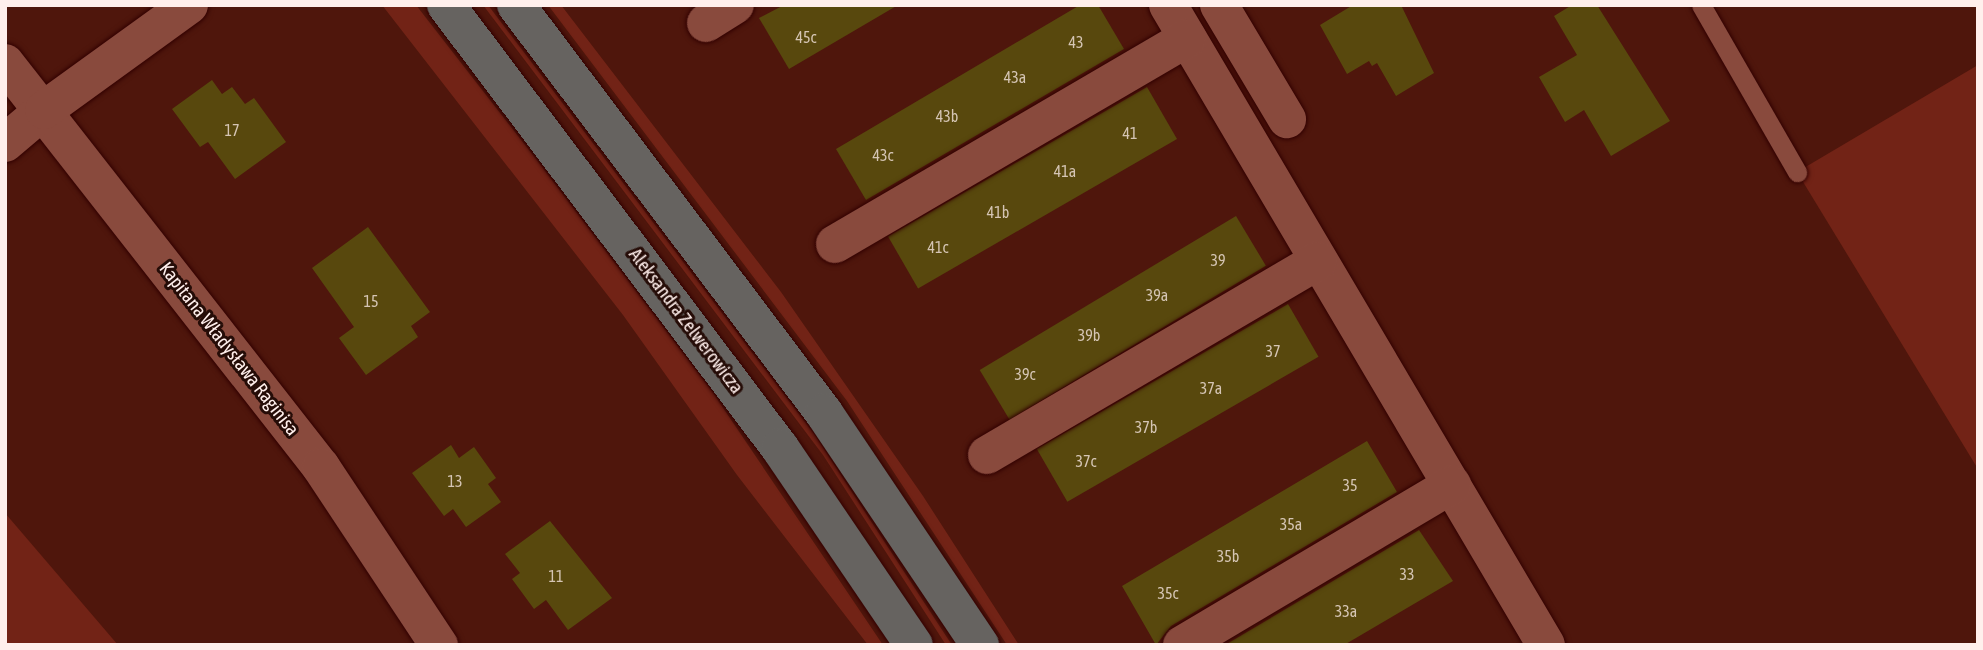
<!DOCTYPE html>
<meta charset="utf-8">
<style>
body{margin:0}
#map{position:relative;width:1983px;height:650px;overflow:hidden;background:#4f160c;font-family:"Asap Condensed",sans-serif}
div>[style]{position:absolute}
.green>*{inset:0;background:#722316}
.building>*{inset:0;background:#58480d;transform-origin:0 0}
.roads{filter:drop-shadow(0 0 2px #320000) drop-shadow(0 0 2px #320000)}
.lane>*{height:19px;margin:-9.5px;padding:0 9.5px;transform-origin:9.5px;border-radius:9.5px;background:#894a3d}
.street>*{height:38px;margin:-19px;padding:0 19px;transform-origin:19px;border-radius:19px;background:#894a3d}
.secondary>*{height:38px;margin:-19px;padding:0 19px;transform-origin:19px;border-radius:19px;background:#666360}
span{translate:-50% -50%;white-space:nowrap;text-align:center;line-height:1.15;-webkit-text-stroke:6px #250c07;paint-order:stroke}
.number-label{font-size:16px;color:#d5c5b4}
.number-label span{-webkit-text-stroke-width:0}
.street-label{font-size:19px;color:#ffefec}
.frame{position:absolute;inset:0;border:7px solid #ffefec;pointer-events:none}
</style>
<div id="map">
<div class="green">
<div style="clip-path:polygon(382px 5px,416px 5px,536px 159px,713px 393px,883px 645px,868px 645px,737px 475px,623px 315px)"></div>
<div style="clip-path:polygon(483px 5px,488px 5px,814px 434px,952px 645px,946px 645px,823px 455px)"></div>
<div style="clip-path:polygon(548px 5px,561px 5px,781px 292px,923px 496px,1019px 645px,1007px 645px,847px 401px)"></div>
<div style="clip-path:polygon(1978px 65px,1978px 469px,1797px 172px)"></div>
<div style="clip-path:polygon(5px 513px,118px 645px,5px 645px)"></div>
</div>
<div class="building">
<div style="clip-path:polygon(784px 5px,898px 5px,789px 69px,759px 18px)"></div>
<div style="clip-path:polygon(1080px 5px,1098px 5px,1124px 49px,866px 200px,836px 149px)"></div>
<div style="clip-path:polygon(1353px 5px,1401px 5px,1434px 73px,1396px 96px,1377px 63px,1372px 66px,1369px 61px,1347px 74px,1320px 25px)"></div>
<div style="clip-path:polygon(1572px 5px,1597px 5px,1670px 121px,1611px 156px,1584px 110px,1565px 122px,1539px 77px,1577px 55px,1554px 16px)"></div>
<div style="clip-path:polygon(212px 80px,222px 94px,232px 87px,245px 104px,254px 98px,286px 142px,235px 179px,208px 142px,200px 147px,172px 109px)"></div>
<div style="left:1147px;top:87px;width:60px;height:299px;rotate:60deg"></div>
<div style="left:1236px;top:216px;width:58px;height:299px;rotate:59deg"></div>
<div style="clip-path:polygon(368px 227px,430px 312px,411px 326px,418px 337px,366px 375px,339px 338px,354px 327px,312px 268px)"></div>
<div style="left:1288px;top:304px;width:61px;height:290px;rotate:60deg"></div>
<div style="clip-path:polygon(1367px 441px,1397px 492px,1171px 626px,1156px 645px,1122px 586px)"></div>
<div style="clip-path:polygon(451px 445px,459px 458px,474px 447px,496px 478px,488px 484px,501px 502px,466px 527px,453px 509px,444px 516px,412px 473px)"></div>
<div style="clip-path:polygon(550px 521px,612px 598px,568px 630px,546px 600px,534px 609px,512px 579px,520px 573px,505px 554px)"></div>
<div style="clip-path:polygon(1419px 530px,1453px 581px,1344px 645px,1225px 645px)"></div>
</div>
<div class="roads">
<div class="lane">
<div style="left:1701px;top:5px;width:193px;rotate:60.1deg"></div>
</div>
<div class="street">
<div style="left:1168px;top:5px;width:743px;rotate:59.43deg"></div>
<div style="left:1219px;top:5px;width:133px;rotate:59.2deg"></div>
<div style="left:706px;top:23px;width:34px;rotate:-32deg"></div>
<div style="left:5px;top:63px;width:513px;rotate:51.97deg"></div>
<div style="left:321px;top:467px;width:214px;rotate:56.5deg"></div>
<div style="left:5px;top:143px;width:51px;rotate:-40.2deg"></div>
<div style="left:44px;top:110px;width:179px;rotate:-35.9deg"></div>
<div style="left:835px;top:244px;width:408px;rotate:-30.3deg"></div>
<div style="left:987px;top:455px;width:384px;rotate:-30.4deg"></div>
<div style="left:1182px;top:645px;width:314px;rotate:-30.7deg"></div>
</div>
<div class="secondary">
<div style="left:446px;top:5px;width:555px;rotate:52.99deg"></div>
<div style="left:780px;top:448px;width:238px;rotate:55.8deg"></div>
<div style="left:516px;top:5px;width:511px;rotate:52.95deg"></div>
<div style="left:824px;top:413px;width:280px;rotate:56.1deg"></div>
</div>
</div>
<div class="number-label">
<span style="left:806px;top:37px">45c</span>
<span style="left:1076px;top:42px">43</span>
<span style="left:1015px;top:77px">43a</span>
<span style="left:947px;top:116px">43b</span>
<span style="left:232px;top:130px">17</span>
<span style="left:1130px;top:133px">41</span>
<span style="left:883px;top:155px">43c</span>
<span style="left:1065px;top:171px">41a</span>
<span style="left:998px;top:212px">41b</span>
<span style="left:938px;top:247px">41c</span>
<span style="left:1218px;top:260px">39</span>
<span style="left:1157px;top:295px">39a</span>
<span style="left:371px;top:301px">15</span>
<span style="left:1089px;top:335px">39b</span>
<span style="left:1273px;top:351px">37</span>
<span style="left:1025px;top:374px">39c</span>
<span style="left:1211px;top:388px">37a</span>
<span style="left:1146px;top:427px">37b</span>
<span style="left:1086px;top:461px">37c</span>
<span style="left:455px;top:481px">13</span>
<span style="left:1350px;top:485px">35</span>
<span style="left:1291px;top:524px">35a</span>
<span style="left:1228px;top:556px">35b</span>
<span style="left:1407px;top:574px">33</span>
<span style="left:556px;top:576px">11</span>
<span style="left:1168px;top:593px">35c</span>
<span style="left:1346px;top:611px">33a</span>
</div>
<div class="street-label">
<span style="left:686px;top:321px;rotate:53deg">Aleksandra Zelwerowicza</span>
<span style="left:229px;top:349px;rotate:52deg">Kapitana Władysława Raginisa</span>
</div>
<div class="frame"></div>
</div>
